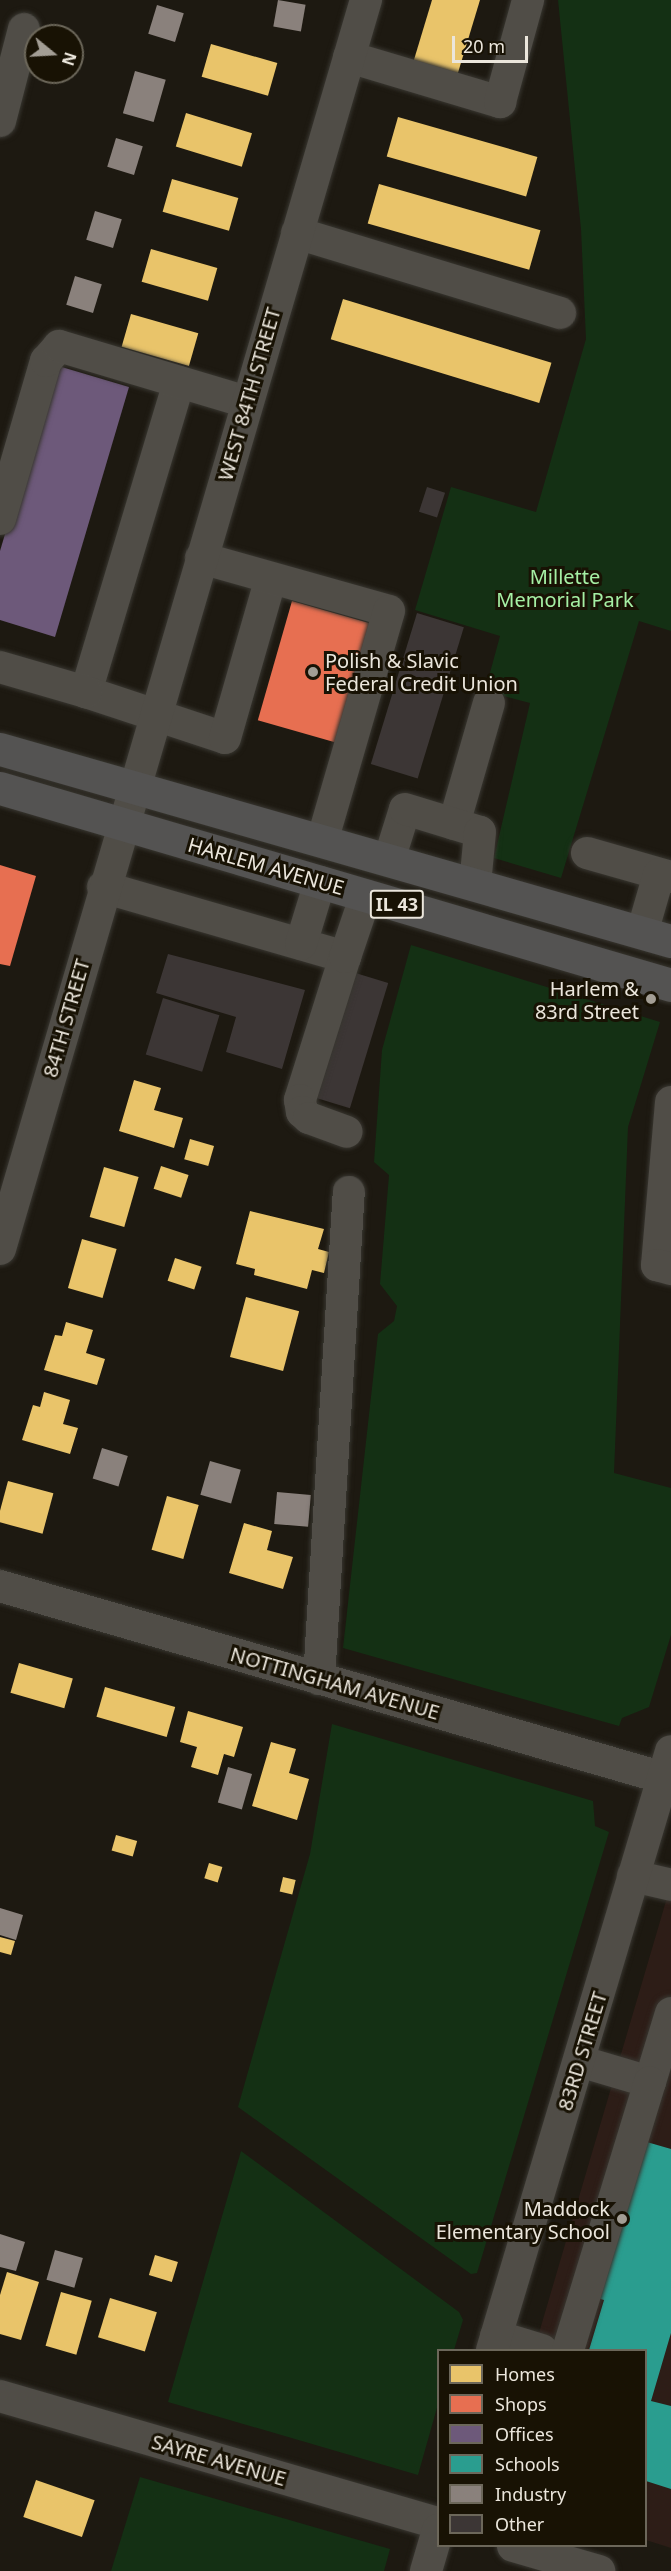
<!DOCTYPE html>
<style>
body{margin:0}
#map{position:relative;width:671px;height:2571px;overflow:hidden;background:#1d1911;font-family:"Noto Sans",sans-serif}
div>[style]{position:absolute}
.education>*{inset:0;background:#2d1d17}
.green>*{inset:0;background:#143014}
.homes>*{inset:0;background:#e9c46a;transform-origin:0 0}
.shops>*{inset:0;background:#e76f51;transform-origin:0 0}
.offices>*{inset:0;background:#6d597a}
.schools>*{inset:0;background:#2a9d8f}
.industry>*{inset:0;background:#8a817c;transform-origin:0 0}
.building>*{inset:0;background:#3c3635;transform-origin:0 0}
.roads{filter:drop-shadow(0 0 2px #383630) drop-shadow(0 0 2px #383630)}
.minor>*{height:32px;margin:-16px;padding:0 16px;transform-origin:16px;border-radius:16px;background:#504d47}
.major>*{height:33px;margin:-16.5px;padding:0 16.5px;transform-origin:16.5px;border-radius:16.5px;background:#545352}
.dots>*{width:16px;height:16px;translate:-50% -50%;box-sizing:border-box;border:3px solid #181204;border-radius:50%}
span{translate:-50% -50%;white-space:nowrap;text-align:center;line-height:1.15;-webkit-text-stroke:6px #181204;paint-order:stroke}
.shield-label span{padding:2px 4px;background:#181204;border:2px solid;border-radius:4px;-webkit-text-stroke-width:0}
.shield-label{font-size:18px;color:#ebe6dc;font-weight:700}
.street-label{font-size:20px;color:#ebe6dc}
.park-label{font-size:20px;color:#a5efa4}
.poi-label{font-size:20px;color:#ebe6dc}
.left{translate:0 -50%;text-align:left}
.right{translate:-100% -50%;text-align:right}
.legend{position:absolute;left:437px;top:2349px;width:210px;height:198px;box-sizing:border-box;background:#181204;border:2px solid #6c675a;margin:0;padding:8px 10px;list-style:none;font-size:18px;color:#ebe6dc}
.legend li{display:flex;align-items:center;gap:12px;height:30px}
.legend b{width:30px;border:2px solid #6c675a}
.north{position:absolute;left:24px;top:24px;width:60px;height:60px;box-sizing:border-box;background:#181204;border:2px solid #6c675a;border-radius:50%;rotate:108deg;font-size:16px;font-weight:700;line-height:24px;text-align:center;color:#ebe6dc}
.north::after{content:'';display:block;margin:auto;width:21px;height:27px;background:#a39e95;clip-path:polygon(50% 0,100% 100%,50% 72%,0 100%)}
.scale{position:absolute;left:452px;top:36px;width:76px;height:27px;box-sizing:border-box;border:3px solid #ebe6dc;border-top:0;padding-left:8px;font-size:18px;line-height:21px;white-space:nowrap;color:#ebe6dc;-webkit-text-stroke:4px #181204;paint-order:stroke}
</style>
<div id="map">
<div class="education">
<div style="clip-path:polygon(671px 1884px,671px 2548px,646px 2540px,646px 2350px,534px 2350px)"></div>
</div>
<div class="green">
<div style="clip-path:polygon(558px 0,671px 0,671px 631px,639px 621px,561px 878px,494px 858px,530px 703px,485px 691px,500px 636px,415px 610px,451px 487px,536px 512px,586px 339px,581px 229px)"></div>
<div style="clip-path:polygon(411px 945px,660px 1022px,628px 1127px,614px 1473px,671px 1488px,671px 1635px,649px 1707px,622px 1718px,619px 1726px,343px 1648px,378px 1334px,394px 1321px,397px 1306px,380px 1284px,389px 1175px,374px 1162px,382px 1050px)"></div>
<div style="clip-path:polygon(332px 1724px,593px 1801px,595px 1826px,609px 1832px,477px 2273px,471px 2274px,238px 2107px,310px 1854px)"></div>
<div style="clip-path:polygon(241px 2151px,459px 2312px,463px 2320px,454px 2350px,438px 2350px,438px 2404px,418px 2475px,168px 2402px)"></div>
<div style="clip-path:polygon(140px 2477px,390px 2549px,384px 2571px,111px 2571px)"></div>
</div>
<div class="homes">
<div style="clip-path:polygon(432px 0,480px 0,457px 76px,413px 63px)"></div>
<div style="left:211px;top:44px;width:69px;height:34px;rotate:16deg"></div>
<div style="left:186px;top:113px;width:69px;height:35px;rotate:17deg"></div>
<div style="left:398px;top:117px;width:145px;height:41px;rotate:16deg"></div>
<div style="left:172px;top:179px;width:69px;height:34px;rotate:16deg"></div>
<div style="left:379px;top:184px;width:168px;height:41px;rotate:16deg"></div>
<div style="left:151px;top:249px;width:69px;height:34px;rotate:16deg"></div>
<div style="left:343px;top:299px;width:218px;height:42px;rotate:17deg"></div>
<div style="left:131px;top:314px;width:70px;height:34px;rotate:16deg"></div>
<div style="clip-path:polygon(134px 1080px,161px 1088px,154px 1110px,183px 1118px,174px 1148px,119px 1131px)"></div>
<div style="left:190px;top:1139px;width:25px;height:21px;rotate:16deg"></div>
<div style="left:161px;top:1166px;width:29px;height:24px;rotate:18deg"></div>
<div style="left:104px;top:1167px;width:36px;height:52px;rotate:16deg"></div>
<div style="clip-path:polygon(250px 1211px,324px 1229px,318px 1249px,329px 1252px,324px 1273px,312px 1270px,307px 1289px,254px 1275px,255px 1269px,236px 1264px)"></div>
<div style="left:82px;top:1239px;width:36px;height:51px;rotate:16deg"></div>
<div style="left:175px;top:1258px;width:28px;height:24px;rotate:18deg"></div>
<div style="left:246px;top:1297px;width:55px;height:62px;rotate:15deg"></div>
<div style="clip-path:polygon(66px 1322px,93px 1330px,86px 1353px,105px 1359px,97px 1385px,44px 1370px,55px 1335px,62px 1336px)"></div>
<div style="clip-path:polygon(44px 1392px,70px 1400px,63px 1424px,78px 1428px,70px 1454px,22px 1440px,33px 1405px,40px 1407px)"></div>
<div style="left:8px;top:1481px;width:47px;height:42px;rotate:15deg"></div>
<div style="left:167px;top:1496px;width:33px;height:56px;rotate:16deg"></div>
<div style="clip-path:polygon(244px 1523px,272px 1531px,267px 1550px,293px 1557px,283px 1589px,229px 1573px)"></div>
<div style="left:19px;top:1663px;width:56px;height:31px;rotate:16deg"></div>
<div style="left:105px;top:1687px;width:73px;height:31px;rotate:16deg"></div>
<div style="clip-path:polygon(188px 1711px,243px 1727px,234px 1757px,224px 1754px,218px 1775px,191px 1767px,197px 1747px,180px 1742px)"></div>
<div style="clip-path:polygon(271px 1742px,296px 1749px,289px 1773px,309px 1779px,297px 1820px,252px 1806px)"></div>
<div style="left:116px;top:1835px;width:22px;height:16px;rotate:16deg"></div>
<div style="left:209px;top:1863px;width:14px;height:16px;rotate:17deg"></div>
<div style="left:283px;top:1877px;width:13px;height:15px;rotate:13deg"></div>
<div style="clip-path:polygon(0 1937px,15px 1941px,11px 1955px,0 1952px)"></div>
<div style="left:155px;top:2255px;width:24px;height:21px;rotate:17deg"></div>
<div style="clip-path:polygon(7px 2272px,39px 2282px,21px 2340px,0 2334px,0 2295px)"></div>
<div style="left:61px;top:2292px;width:32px;height:56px;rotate:16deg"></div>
<div style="left:110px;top:2298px;width:49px;height:41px;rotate:17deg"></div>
<div style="left:36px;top:2480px;width:62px;height:39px;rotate:19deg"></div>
</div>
<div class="shops">
<div style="left:292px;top:601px;width:81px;height:124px;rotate:16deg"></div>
<div style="clip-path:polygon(0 865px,36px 876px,10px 966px,0 964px)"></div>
</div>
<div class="offices">
<div style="clip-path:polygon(55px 365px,129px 387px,55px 637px,0 620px,0 551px)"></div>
</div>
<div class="schools">
<div style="clip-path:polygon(633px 2138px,671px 2149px,671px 2333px,651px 2401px,671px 2406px,671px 2489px,646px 2481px,646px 2350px,589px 2350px,604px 2300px,587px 2295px)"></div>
</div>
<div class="industry">
<div style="left:278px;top:0;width:28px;height:27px;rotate:10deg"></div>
<div style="left:157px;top:5px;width:28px;height:30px;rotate:17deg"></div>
<div style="left:135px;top:71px;width:32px;height:44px;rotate:16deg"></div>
<div style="left:116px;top:138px;width:28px;height:30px;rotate:17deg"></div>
<div style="left:95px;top:211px;width:28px;height:30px;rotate:17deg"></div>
<div style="left:75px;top:276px;width:28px;height:30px;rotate:17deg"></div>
<div style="left:102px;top:1448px;width:27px;height:32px;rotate:17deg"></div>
<div style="left:210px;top:1461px;width:32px;height:35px;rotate:16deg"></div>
<div style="left:277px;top:1492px;width:34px;height:32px;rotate:5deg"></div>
<div style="left:228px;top:1767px;width:25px;height:37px;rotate:16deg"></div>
<div style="clip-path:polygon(0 1908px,23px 1915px,16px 1940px,0 1935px)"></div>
<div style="clip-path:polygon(0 2234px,25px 2242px,16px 2271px,0 2267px)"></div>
<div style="left:55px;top:2250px;width:29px;height:31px;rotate:16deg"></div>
</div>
<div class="building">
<div style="left:427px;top:487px;width:19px;height:26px;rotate:18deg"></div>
<div style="left:417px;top:613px;width:49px;height:158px;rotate:17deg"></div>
<div style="clip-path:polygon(168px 954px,305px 990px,282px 1069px,226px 1052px,236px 1017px,156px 993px)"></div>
<div style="left:349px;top:971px;width:41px;height:131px;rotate:17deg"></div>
<div style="left:163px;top:998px;width:59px;height:59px;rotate:17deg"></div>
</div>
<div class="roads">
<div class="minor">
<div style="left:349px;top:57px;width:158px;rotate:16.6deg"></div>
<div style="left:500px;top:102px;width:106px;rotate:-74.6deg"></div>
<div style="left:0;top:121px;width:95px;rotate:-75.4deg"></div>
<div style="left:297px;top:233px;width:275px;rotate:16.9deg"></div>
<div style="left:179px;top:382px;width:324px;rotate:106.7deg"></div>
<div style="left:86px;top:692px;width:146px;rotate:18.3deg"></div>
<div style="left:225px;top:738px;width:166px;rotate:-74deg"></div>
<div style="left:0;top:519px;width:165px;rotate:-73.8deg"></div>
<div style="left:46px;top:361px;width:20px;rotate:-49deg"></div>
<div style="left:59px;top:346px;width:196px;rotate:16.6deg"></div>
<div style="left:201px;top:558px;width:195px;rotate:15.7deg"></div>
<div style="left:389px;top:611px;width:240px;rotate:106.2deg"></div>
<div style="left:0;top:667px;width:90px;rotate:16.2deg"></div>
<div style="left:454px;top:824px;width:126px;rotate:-73.9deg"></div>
<div style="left:587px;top:853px;width:87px;rotate:15.9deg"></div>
<div style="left:389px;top:860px;width:53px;rotate:-72.6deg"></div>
<div style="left:405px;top:809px;width:78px;rotate:17deg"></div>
<div style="left:480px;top:832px;width:53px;rotate:95.4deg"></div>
<div style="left:103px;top:887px;width:252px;rotate:16.1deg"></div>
<div style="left:345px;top:957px;width:150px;rotate:107.5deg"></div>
<div style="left:300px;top:1100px;width:12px;rotate:81deg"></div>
<div style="left:302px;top:1112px;width:9px;rotate:41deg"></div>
<div style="left:309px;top:1118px;width:40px;rotate:20.2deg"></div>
<div style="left:642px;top:933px;width:61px;rotate:-73.9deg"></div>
<div style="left:301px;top:944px;width:65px;rotate:-73deg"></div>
<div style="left:345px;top:957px;width:65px;rotate:-71.3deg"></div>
<div style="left:671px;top:1102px;width:164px;rotate:94.9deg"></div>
<div style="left:657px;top:1265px;width:15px;rotate:16deg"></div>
<div style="left:0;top:1249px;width:1302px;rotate:-73.67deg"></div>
<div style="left:0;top:1586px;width:698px;rotate:16.13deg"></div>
<div style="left:319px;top:1679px;width:488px;rotate:-86.5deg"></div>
<div style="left:633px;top:1876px;width:39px;rotate:13deg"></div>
<div style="left:579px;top:2061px;width:74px;rotate:16.5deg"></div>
<div style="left:650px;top:2082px;width:72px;rotate:-73.1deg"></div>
<div style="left:496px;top:2336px;width:48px;rotate:16.9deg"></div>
<div style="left:492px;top:2350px;width:625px;rotate:-73.36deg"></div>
<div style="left:568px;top:2350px;width:280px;rotate:-73deg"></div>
<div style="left:0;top:2396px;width:456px;rotate:16.2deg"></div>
<div style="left:513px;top:2546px;width:90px;rotate:16.2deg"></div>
<div style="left:426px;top:2571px;width:43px;rotate:-73.7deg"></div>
</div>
<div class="major">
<div style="left:0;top:749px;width:698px;rotate:15.97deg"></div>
<div style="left:0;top:788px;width:699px;rotate:16.36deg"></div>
</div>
</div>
<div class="dots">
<div style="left:313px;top:672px;background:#a39e95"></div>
<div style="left:651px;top:999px;background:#a39e95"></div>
<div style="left:622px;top:2219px;background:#a39e95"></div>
</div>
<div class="shield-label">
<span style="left:397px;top:904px">IL 43</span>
</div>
<div class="street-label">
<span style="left:249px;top:394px;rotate:-74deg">WEST 84TH STREET</span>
<span style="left:266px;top:866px;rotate:16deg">HARLEM AVENUE</span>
<span style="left:66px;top:1018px;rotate:-74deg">84TH STREET</span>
<span style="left:335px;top:1683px;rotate:16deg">NOTTINGHAM AVENUE</span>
<span style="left:582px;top:2051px;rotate:-73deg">83RD STREET</span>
<span style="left:219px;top:2460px;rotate:16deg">SAYRE AVENUE</span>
</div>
<div class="park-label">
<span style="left:565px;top:588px">Millette<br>Memorial Park</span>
</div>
<div class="poi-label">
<span class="left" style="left:325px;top:672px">Polish &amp; Slavic<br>Federal Credit Union</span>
<span class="right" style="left:639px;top:1000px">Harlem &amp;<br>83rd Street</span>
<span class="right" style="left:610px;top:2220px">Maddock<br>Elementary School</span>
</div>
<ul class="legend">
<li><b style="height:16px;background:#e9c46a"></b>Homes</li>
<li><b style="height:16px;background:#e76f51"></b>Shops</li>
<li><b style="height:16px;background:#6d597a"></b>Offices</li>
<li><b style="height:16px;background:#2a9d8f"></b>Schools</li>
<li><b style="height:16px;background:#8a817c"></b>Industry</li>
<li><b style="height:16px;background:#3c3635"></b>Other</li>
</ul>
<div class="north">N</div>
<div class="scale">20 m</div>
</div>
